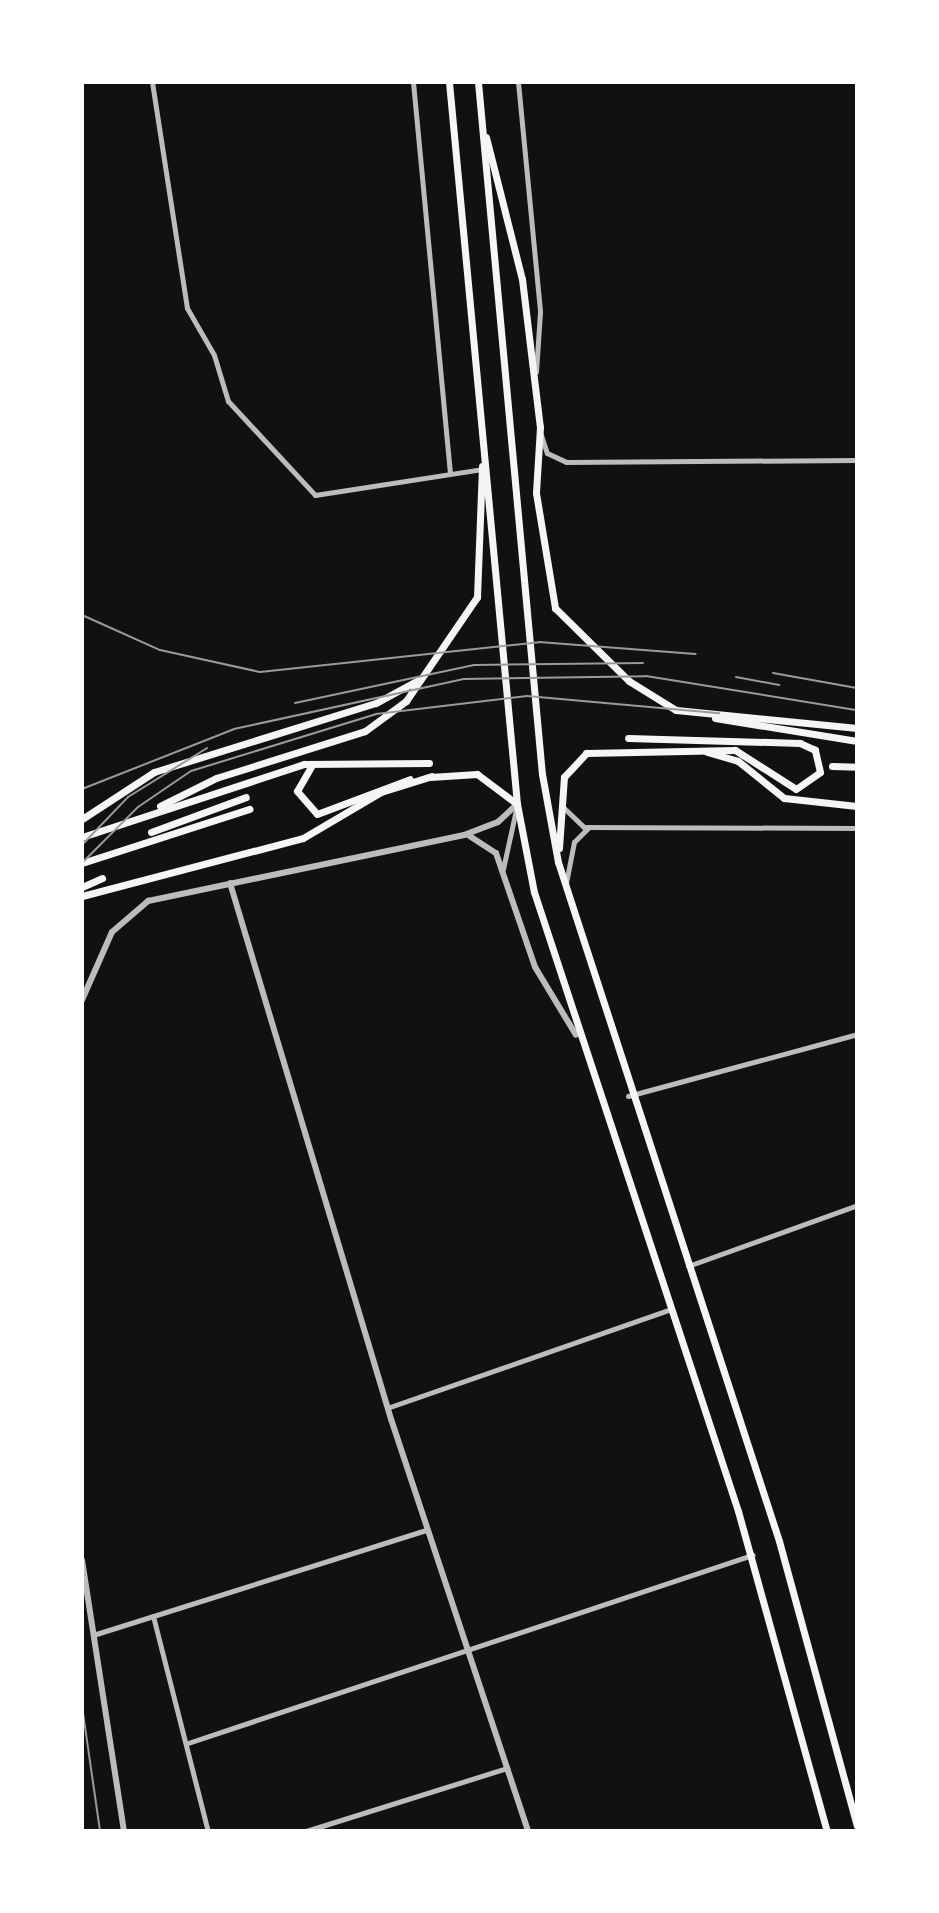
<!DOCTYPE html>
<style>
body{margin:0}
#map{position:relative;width:939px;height:1913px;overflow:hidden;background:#111;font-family:Roboto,sans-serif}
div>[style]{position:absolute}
.minor>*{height:5px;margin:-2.5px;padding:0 2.5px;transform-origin:2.5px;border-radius:2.5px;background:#bcbcbc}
.tertiary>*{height:6px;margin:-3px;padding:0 3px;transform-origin:3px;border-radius:3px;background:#bcbcbc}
.secondary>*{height:7px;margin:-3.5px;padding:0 3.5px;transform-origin:3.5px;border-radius:3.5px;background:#f5f5f5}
.primary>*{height:7px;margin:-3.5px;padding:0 3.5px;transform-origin:3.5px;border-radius:3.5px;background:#f5f5f5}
.rail>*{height:2px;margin:-1px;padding:0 1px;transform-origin:1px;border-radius:1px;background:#9a9a9a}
span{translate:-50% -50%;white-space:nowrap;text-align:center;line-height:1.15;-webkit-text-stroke:6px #fff;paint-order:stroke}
.frame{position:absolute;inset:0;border:84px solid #fff;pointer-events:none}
</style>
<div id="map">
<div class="minor">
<div style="left:152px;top:82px;width:229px;rotate:81.2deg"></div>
<div style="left:187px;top:308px;width:54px;rotate:60.1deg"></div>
<div style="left:214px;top:355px;width:48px;rotate:73.1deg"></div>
<div style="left:228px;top:401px;width:128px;rotate:47.2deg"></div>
<div style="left:315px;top:495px;width:169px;rotate:-8.8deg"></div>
<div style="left:413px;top:82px;width:393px;rotate:84.6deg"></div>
<div style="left:518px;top:82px;width:231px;rotate:84.5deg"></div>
<div style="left:540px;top:312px;width:60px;rotate:93.8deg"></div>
<div style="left:541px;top:435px;width:19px;rotate:72deg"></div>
<div style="left:547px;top:453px;width:21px;rotate:25deg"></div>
<div style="left:566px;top:462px;width:291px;rotate:-0.4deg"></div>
<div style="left:563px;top:807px;width:29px;rotate:44deg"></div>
<div style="left:584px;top:827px;width:273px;rotate:0.2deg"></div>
<div style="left:503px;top:869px;width:66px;rotate:-77.7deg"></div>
<div style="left:566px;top:883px;width:42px;rotate:-79deg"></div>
<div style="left:574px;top:842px;width:20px;rotate:-45deg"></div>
<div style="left:628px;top:1096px;width:237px;rotate:-15.1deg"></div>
<div style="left:688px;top:1266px;width:180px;rotate:-19.8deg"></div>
<div style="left:387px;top:1408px;width:299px;rotate:-19.2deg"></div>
<div style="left:153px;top:1616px;width:222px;rotate:75.7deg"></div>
<div style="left:93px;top:1635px;width:350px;rotate:-17.5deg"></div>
<div style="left:188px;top:1743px;width:595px;rotate:-18.43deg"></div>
<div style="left:306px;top:1831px;width:211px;rotate:-17.4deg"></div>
</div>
<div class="tertiary">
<div style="left:468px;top:835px;width:33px;rotate:33deg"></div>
<div style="left:496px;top:853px;width:120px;rotate:71.1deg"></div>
<div style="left:535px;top:967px;width:79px;rotate:58.9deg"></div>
<div style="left:230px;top:883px;width:560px;rotate:73.28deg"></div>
<div style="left:391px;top:1419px;width:434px;rotate:71.6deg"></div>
<div style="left:82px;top:1000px;width:74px;rotate:-66.2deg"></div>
<div style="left:112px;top:932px;width:48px;rotate:-40.7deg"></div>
<div style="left:148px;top:901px;width:323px;rotate:-11.8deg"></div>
<div style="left:464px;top:835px;width:36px;rotate:-21deg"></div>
<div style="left:498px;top:822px;width:26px;rotate:-43deg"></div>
<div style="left:82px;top:1560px;width:274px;rotate:81.2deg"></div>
</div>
<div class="secondary">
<div style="left:715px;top:718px;width:144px;rotate:9.2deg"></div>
</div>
<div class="primary">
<div style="left:449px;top:82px;width:725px;rotate:84.62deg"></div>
<div style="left:517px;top:804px;width:90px;rotate:79.1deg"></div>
<div style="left:534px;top:892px;width:652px;rotate:71.76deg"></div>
<div style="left:738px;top:1511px;width:332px;rotate:74.5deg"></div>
<div style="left:478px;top:82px;width:695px;rotate:84.72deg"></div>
<div style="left:542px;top:774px;width:89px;rotate:79.7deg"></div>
<div style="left:558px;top:862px;width:714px;rotate:71.97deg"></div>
<div style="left:779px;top:1541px;width:295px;rotate:74.7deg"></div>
<div style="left:486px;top:137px;width:146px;rotate:75.8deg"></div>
<div style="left:522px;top:279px;width:149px;rotate:83.1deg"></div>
<div style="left:540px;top:427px;width:66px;rotate:93.5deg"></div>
<div style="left:536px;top:493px;width:117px;rotate:80.6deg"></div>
<div style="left:555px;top:608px;width:104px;rotate:44.6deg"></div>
<div style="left:629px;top:681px;width:55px;rotate:31.7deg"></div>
<div style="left:676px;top:710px;width:182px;rotate:5.7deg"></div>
<div style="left:707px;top:752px;width:32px;rotate:16deg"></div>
<div style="left:738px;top:761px;width:59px;rotate:38.8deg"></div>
<div style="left:784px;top:798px;width:73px;rotate:6.3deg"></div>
<div style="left:312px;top:765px;width:30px;rotate:120deg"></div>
<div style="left:297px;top:791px;width:30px;rotate:49deg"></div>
<div style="left:317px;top:814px;width:99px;rotate:-20.6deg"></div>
<div style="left:832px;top:766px;width:25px;rotate:2deg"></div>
<div style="left:430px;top:777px;width:47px;rotate:-3.7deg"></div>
<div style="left:477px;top:774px;width:50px;rotate:36.9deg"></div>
<div style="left:160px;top:806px;width:63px;rotate:-26.6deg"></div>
<div style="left:216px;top:778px;width:156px;rotate:-17.5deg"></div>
<div style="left:365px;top:731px;width:51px;rotate:-36.2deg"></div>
<div style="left:406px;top:701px;width:126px;rotate:-55.7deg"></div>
<div style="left:477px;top:597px;width:131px;rotate:-87.8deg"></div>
<div style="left:82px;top:819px;width:86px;rotate:-33.1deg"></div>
<div style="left:154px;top:772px;width:232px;rotate:-17.3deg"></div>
<div style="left:376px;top:703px;width:48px;rotate:-28.7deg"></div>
<div style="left:151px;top:832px;width:101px;rotate:-20.2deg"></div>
<div style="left:82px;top:837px;width:234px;rotate:-18.2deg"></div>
<div style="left:304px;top:764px;width:125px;rotate:-0.5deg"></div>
<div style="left:559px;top:848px;width:71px;rotate:-86deg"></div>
<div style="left:564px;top:777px;width:33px;rotate:-47deg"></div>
<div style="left:586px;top:753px;width:149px;rotate:-1.2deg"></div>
<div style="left:735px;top:750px;width:72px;rotate:32.6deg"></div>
<div style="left:796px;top:789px;width:29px;rotate:-35deg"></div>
<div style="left:820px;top:772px;width:23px;rotate:-103deg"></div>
<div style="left:815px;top:750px;width:17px;rotate:-155deg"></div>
<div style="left:800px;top:743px;width:172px;rotate:-178.3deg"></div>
<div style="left:82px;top:863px;width:176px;rotate:-17.9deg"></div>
<div style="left:82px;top:887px;width:22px;rotate:-24deg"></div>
<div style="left:82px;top:896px;width:228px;rotate:-14.7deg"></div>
<div style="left:303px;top:838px;width:91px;rotate:-30.5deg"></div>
<div style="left:381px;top:792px;width:53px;rotate:-17.4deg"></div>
</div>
<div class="rail">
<div style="left:82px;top:615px;width:85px;rotate:24.2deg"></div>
<div style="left:160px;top:650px;width:102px;rotate:12.4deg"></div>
<div style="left:260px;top:672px;width:281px;rotate:-6.1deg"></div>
<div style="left:539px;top:642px;width:157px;rotate:4.4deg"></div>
<div style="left:773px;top:673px;width:85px;rotate:10.1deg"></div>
<div style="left:736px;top:677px;width:44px;rotate:10.5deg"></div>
<div style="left:295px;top:703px;width:183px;rotate:-12deg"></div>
<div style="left:474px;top:665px;width:169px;rotate:-0.7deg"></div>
<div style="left:82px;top:789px;width:163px;rotate:-21.5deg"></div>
<div style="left:234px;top:729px;width:234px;rotate:-12.3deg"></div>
<div style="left:463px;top:679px;width:183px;rotate:-0.9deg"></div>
<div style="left:646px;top:676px;width:214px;rotate:9.2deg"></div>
<div style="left:82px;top:845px;width:66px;rotate:-46.2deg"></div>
<div style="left:128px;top:797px;width:93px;rotate:-31.8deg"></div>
<div style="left:82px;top:863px;width:79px;rotate:-45deg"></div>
<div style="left:138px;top:807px;width:64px;rotate:-34.2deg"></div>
<div style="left:191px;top:771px;width:194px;rotate:-17.1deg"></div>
<div style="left:376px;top:714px;width:152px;rotate:-6.8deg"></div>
<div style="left:527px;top:696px;width:193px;rotate:5.1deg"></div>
<div style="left:82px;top:1706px;width:126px;rotate:81.8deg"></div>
</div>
<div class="frame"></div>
</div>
